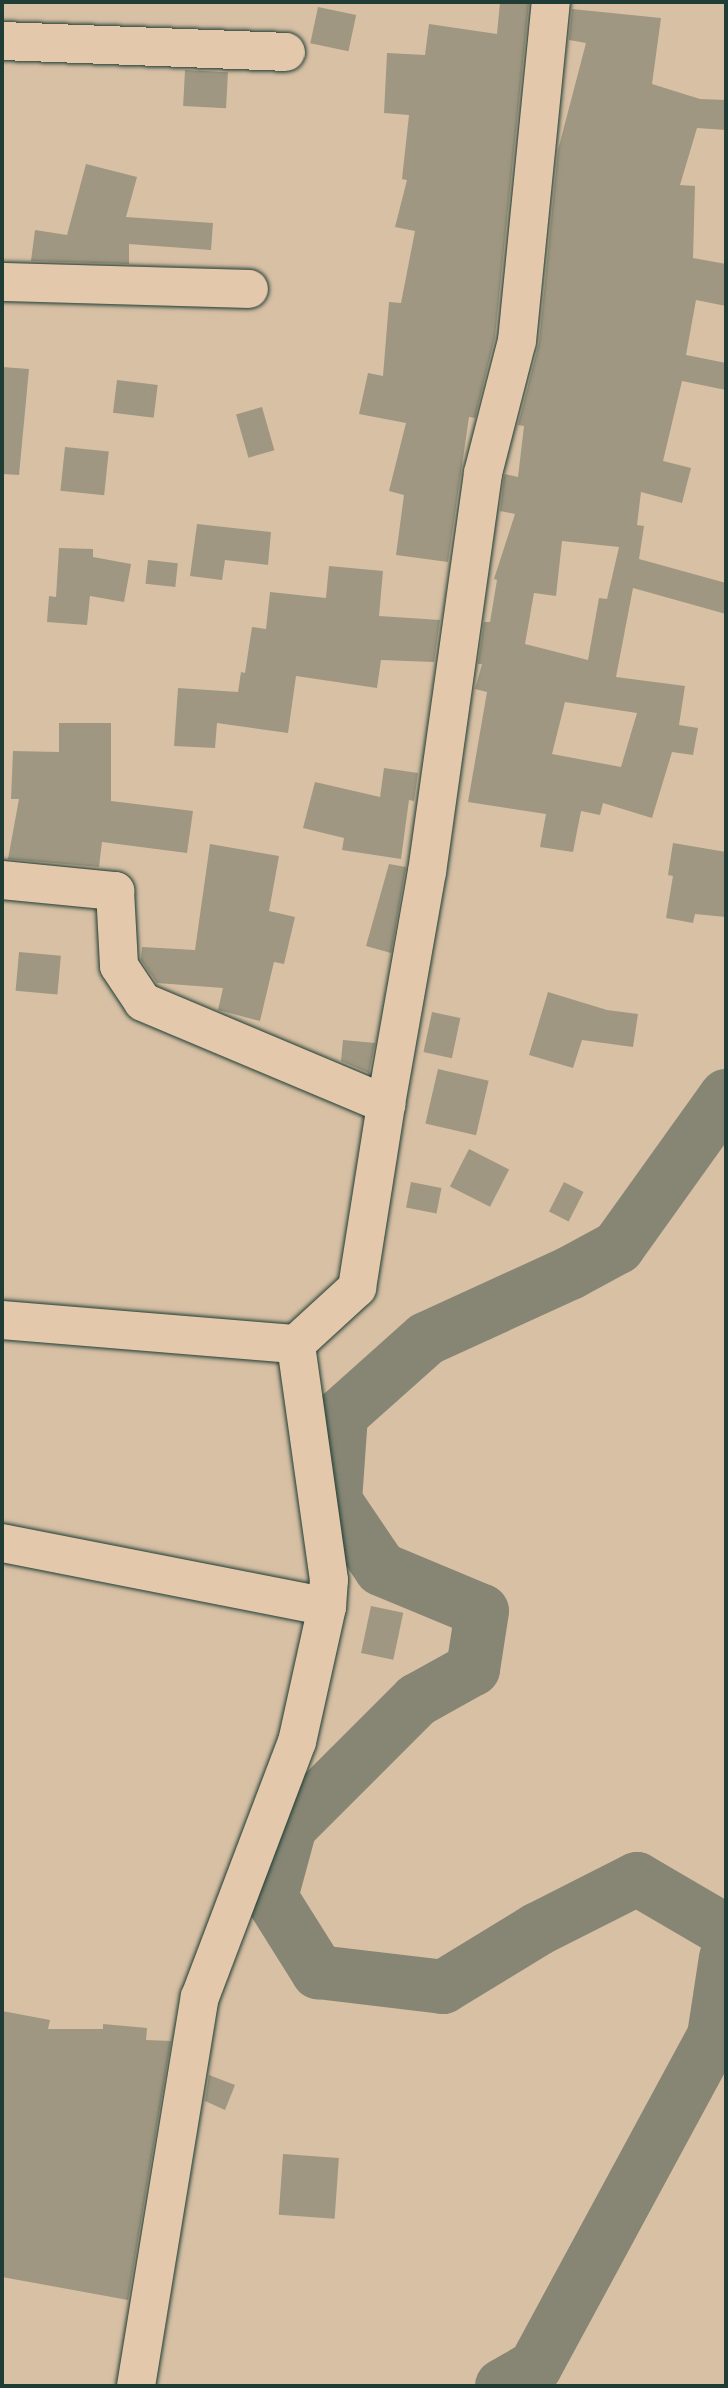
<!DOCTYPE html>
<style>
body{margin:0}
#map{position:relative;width:728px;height:2388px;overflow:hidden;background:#d8c0a5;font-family:"Comic Neue",sans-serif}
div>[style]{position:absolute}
.river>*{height:54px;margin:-27px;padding:0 27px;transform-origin:27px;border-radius:27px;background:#878674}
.building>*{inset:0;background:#9f9781;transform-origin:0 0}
.roads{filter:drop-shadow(0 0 2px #1f3d34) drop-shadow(0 0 2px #1f3d34)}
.minor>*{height:38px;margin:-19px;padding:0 19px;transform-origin:19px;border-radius:19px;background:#e4c8ac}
span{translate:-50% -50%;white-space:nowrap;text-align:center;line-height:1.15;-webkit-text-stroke:6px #e4c8ac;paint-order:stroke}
.frame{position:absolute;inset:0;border:4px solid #1f3d34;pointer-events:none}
</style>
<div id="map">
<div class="river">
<div style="left:726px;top:1096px;width:186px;rotate:125.6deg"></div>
<div style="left:618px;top:1247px;width:55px;rotate:151.6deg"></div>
<div style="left:570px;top:1273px;width:158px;rotate:155.4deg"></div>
<div style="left:426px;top:1339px;width:114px;rotate:138.2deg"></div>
<div style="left:341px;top:1415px;width:86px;rotate:94deg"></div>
<div style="left:335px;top:1501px;width:82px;rotate:55.9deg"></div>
<div style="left:381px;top:1569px;width:109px;rotate:22.6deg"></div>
<div style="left:482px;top:1611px;width:59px;rotate:98.8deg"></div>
<div style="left:473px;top:1669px;width:64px;rotate:151deg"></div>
<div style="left:417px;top:1700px;width:180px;rotate:135deg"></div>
<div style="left:290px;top:1827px;width:73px;rotate:105.2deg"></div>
<div style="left:271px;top:1897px;width:89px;rotate:57.9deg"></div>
<div style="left:318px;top:1972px;width:126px;rotate:6.8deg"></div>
<div style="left:443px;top:1987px;width:111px;rotate:-31.4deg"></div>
<div style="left:538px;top:1929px;width:111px;rotate:-26.8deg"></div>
<div style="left:637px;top:1879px;width:103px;rotate:30.3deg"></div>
<div style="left:502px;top:2386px;width:38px;rotate:-30deg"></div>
<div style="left:535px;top:2367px;width:376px;rotate:-61.6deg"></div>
<div style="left:714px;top:2036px;width:79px;rotate:-81.3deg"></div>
</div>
<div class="building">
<div style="clip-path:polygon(500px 2px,529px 2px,495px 337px,475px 418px,469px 417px,448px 562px,396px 555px,404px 495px,389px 491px,406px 423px,359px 414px,368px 373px,383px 376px,389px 302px,401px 303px,415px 231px,395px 227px,407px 180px,402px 179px,409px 115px,384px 113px,387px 53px,425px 55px,429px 24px,497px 34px)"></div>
<div style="left:318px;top:7px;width:39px;height:37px;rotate:12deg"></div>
<div style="clip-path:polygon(evenodd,572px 9px,661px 18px,652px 84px,700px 99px,726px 100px,726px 130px,697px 128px,680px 185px,695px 186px,693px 258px,726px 264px,726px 306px,696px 300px,686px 355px,726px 363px,726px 390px,682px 381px,663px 461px,691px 468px,682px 503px,641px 492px,637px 525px,644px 526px,639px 559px,726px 583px,726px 614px,633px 588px,616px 677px,685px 686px,679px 725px,698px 728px,693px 755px,672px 752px,652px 818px,603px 803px,600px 815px,581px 811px,573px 852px,540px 847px,546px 814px,468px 802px,487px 692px,475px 689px,482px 664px,478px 664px,484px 622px,490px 622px,497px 580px,494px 579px,515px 514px,500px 511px,504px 477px,505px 474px,518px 477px,524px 426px,518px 425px,539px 343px,558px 150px,586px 43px,569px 40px,572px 9px,562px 541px,619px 547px,607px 599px,599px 598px,588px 660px,525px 644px,534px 593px,556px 596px,562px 541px,572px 9px,565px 702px,637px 713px,621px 767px,552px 754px,565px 702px)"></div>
<div style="left:185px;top:70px;width:43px;height:36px;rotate:3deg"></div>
<div style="clip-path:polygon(86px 164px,137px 177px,126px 217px,213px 223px,211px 250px,129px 244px,129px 264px,31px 261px,35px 230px,67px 235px)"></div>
<div style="clip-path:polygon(2px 367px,29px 369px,19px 475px,2px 474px)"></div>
<div style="left:117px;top:380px;width:41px;height:33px;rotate:7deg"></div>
<div style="left:262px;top:407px;width:45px;height:27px;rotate:74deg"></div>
<div style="left:65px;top:447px;width:44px;height:44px;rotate:6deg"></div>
<div style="clip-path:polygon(197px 524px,271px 532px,268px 565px,225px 560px,222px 580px,190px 576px)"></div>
<div style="clip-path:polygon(59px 548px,93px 549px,93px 557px,131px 564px,124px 602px,90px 596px,87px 625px,47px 622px,49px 596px,56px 597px)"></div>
<div style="left:148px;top:560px;width:30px;height:24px;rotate:6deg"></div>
<div style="clip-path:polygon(329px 566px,383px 571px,379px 616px,440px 620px,434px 662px,381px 660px,377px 688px,296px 676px,288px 733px,217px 723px,215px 748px,174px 746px,178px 688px,238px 692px,241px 672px,245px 673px,252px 627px,266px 629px,270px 592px,326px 598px)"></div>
<div style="clip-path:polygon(59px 723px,111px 723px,111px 801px,193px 811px,187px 853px,102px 842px,99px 867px,8px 859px,19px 799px,11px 799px,13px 751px,59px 752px)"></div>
<div style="clip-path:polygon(384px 768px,418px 773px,414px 801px,409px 800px,401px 859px,342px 850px,344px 838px,303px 828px,315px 782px,380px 797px)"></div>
<div style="clip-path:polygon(673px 843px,726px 852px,726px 917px,695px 914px,693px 923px,666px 918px,673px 876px,668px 875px)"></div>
<div style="clip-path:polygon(210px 844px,279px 856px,269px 911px,295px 917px,284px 964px,274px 962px,260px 1021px,218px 1010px,223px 988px,157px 983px,141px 960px,142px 947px,195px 950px)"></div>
<div style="clip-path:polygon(389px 864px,406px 867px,391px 953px,366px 946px)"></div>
<div style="left:19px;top:952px;width:42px;height:39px;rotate:5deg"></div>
<div style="clip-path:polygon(548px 992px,607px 1010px,638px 1014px,633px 1047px,582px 1040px,573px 1068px,529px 1055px)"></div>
<div style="left:432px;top:1012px;width:29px;height:41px;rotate:12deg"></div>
<div style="clip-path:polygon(343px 1040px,375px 1043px,369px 1073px,341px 1061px)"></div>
<div style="left:438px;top:1069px;width:52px;height:56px;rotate:13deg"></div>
<div style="left:469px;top:1149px;width:45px;height:42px;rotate:27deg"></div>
<div style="left:411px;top:1182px;width:31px;height:26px;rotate:11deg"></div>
<div style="left:564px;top:1182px;width:22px;height:33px;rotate:27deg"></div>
<div style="left:371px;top:1606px;width:33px;height:48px;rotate:12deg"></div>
<div style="clip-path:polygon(2px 2011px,50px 2020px,48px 2029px,103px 2029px,103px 2024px,147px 2028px,146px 2040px,171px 2041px,128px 2300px,2px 2277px)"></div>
<div style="clip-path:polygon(209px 2075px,235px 2085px,225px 2110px,205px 2101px)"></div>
<div style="left:283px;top:2154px;width:56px;height:61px;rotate:4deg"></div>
</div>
<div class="roads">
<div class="minor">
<div style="left:2px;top:41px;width:284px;rotate:2.2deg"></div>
<div style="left:2px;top:282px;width:247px;rotate:1.6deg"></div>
<div style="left:2px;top:880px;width:114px;rotate:5.6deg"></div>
<div style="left:115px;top:891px;width:75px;rotate:86.9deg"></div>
<div style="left:119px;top:966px;width:43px;rotate:56.3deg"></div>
<div style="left:143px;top:1002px;width:264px;rotate:22.8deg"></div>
<div style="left:386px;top:1104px;width:236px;rotate:-80deg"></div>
<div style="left:427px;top:872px;width:403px;rotate:-82deg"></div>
<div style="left:483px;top:473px;width:136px;rotate:-75.6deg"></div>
<div style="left:517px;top:341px;width:341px;rotate:-84.3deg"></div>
<div style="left:2px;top:1320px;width:295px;rotate:4.7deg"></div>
<div style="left:2px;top:1543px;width:331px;rotate:11.1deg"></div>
<div style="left:136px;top:2386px;width:394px;rotate:-80.7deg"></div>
<div style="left:200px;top:1997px;width:273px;rotate:-69.2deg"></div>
<div style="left:297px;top:1742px;width:138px;rotate:-77.5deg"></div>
<div style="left:327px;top:1607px;width:27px;rotate:-86deg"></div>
<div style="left:329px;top:1580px;width:238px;rotate:-98deg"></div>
<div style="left:296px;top:1344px;width:83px;rotate:-42.6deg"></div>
<div style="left:357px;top:1288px;width:186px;rotate:-81deg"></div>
</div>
</div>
<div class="frame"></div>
</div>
